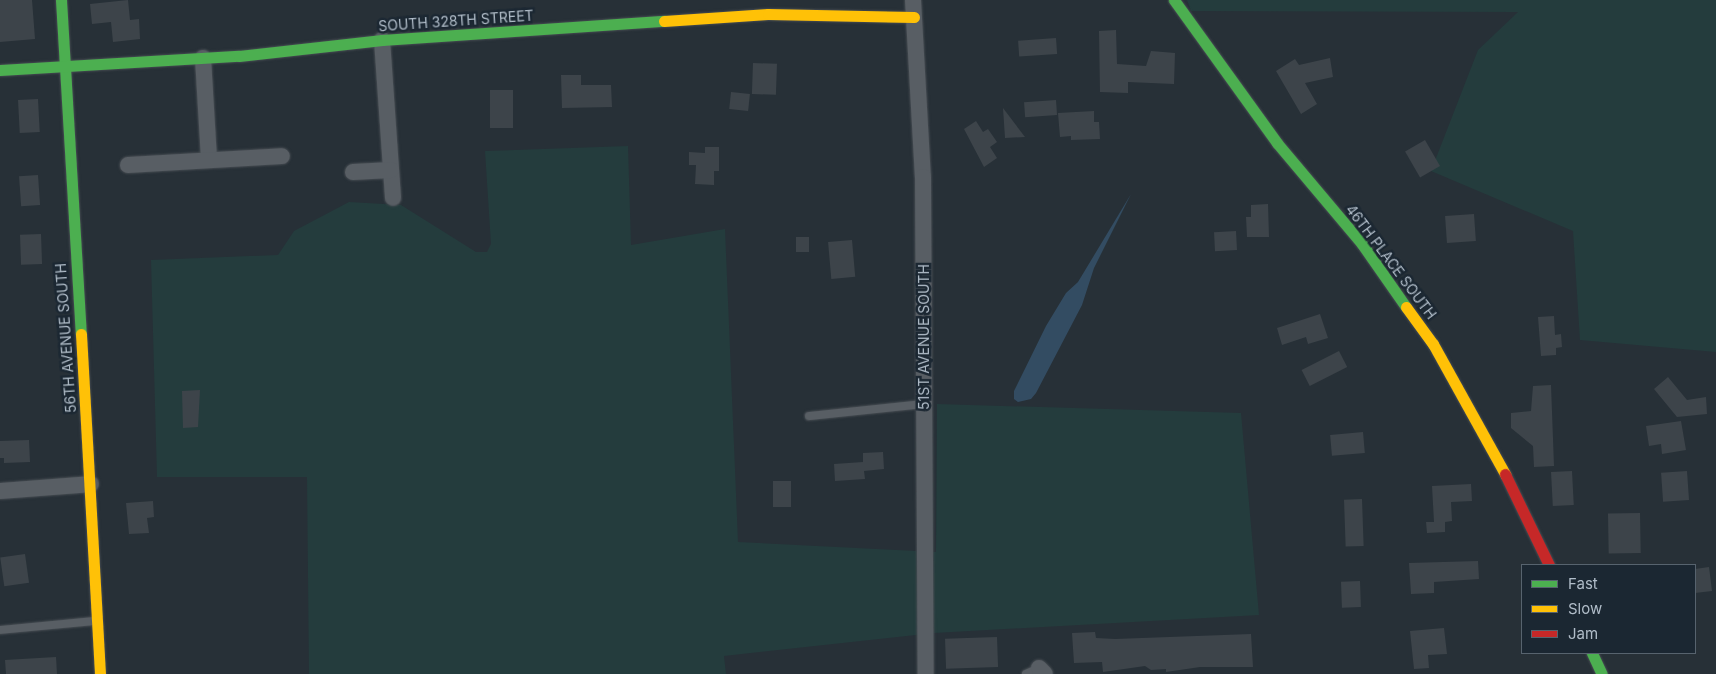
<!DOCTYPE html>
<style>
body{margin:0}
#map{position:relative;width:1716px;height:674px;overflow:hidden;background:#273037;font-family:Inter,sans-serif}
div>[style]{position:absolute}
.green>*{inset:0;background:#243c3d}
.water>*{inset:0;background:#334c62}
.building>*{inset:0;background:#3d444a;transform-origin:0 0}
.roads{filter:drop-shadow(0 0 1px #464c52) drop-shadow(0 0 1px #464c52)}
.lane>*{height:8px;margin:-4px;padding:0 4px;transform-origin:4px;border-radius:4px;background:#585e64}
.street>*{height:16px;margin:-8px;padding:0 8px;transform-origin:8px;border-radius:8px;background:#585e64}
.fast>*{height:11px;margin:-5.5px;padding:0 5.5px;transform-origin:5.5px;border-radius:5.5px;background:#4caf50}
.slow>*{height:11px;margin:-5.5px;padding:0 5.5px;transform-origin:5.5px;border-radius:5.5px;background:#ffc107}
.jam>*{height:11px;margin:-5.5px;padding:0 5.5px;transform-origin:5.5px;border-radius:5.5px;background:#c62828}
span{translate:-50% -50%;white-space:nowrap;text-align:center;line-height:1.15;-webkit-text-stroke:5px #1b2732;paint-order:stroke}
.street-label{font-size:14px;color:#b1bdc9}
.legend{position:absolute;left:1521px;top:564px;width:175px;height:90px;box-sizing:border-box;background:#1b2732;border:1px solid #57636e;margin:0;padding:6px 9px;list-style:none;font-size:15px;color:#b1bdc9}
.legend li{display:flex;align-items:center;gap:10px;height:25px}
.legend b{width:25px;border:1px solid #57636e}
</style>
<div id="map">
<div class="green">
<div style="clip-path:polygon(1187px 0,1716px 0,1716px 352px,1580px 340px,1573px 231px,1431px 171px,1478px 50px,1518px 12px,1191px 11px)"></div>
<div style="clip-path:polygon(628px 146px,631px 245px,725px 229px,738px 542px,936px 552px,937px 404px,1241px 413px,1259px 615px,934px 633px,724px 656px,726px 674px,309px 674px,307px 477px,157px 477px,151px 260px,278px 255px,294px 231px,349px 202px,401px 205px,476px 252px,487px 252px,491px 244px,485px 151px)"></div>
</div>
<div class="water">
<div style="clip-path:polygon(1131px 194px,1094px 268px,1082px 305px,1036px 393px,1031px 399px,1018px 402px,1014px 399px,1014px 391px,1046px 326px,1066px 293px,1078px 282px)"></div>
</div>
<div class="building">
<div style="clip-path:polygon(0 0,32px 0,35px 39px,0 42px)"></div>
<div style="clip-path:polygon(128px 0,130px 20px,139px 19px,140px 39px,113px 42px,111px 22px,92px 24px,90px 4px)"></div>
<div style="clip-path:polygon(1116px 30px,1117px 64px,1146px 66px,1151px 51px,1175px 53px,1174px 84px,1128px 82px,1128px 93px,1100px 92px,1099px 31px)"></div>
<div style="left:1056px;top:38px;width:16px;height:38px;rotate:86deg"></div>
<div style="clip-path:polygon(1330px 58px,1333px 77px,1305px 83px,1317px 104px,1301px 114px,1276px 71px,1295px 59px,1299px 65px)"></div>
<div style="left:753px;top:63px;width:24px;height:31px;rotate:2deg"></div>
<div style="clip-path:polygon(561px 75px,581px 75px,581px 85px,611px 85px,612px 107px,562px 108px)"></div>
<div style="left:490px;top:90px;width:23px;height:38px"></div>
<div style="left:731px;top:92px;width:19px;height:17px;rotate:6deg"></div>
<div style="left:38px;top:99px;width:33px;height:20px;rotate:87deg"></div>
<div style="left:1056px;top:100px;width:15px;height:32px;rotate:86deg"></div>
<div style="clip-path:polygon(1003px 108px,1025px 137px,1005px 138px)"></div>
<div style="clip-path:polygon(1094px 111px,1094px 122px,1099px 122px,1100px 139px,1071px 140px,1071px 136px,1060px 137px,1058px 113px)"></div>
<div style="clip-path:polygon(976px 121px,983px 132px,988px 129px,997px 142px,990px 147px,997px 158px,984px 167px,964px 129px)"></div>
<div style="left:1425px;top:140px;width:30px;height:23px;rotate:60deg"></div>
<div style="clip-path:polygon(705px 147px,719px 147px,719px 171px,714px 171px,714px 185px,695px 184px,696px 165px,689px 165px,689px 152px,705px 153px)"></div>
<div style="left:38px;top:175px;width:30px;height:19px;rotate:86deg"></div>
<div style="clip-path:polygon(1268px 204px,1269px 237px,1247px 237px,1246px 217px,1251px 217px,1251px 205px)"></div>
<div style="left:1474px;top:214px;width:27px;height:29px;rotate:86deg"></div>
<div style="left:1236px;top:231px;width:19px;height:22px;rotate:87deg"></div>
<div style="left:41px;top:234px;width:30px;height:21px;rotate:88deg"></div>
<div style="left:796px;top:237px;width:13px;height:15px"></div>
<div style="left:852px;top:240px;width:37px;height:24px;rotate:85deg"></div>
<div style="clip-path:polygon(1320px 314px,1328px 338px,1308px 344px,1306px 337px,1282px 345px,1277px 328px)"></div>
<div style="clip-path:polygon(1554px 316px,1555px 335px,1561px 334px,1562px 347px,1556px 348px,1556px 355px,1541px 356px,1538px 317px)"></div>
<div style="left:1339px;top:351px;width:18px;height:42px;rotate:63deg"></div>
<div style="clip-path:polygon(1668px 377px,1687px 400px,1706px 397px,1707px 414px,1677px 417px,1654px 389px)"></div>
<div style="clip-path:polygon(1551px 385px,1554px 466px,1534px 467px,1533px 446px,1511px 428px,1511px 413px,1531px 411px,1533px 386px)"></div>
<div style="clip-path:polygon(200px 390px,198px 427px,183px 428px,182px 391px)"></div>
<div style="clip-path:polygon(1681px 421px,1686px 450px,1662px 454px,1661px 444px,1649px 446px,1646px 426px)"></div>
<div style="left:1363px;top:432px;width:21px;height:33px;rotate:85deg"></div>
<div style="clip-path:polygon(29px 440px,30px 462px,4px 463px,4px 458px,0 458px,0 441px)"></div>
<div style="clip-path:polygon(883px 452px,884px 469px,864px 471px,865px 479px,835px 481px,834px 464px,863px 462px,863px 453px)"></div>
<div style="left:1572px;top:471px;width:34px;height:21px;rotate:87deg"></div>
<div style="left:1687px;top:471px;width:29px;height:26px;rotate:86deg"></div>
<div style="left:773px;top:481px;width:18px;height:26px"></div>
<div style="clip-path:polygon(1471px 484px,1472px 501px,1451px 502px,1452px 521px,1445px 522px,1445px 532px,1427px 533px,1426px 522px,1434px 522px,1432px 486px)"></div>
<div style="left:1362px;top:499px;width:47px;height:18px;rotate:88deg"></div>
<div style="clip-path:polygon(153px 501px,154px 517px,147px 518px,149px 533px,129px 534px,126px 503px)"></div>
<div style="left:1640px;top:513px;width:40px;height:32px;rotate:89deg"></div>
<div style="left:25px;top:554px;width:29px;height:25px;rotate:82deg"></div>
<div style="clip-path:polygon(1478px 561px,1479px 579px,1434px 582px,1434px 593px,1411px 594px,1409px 563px)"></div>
<div style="clip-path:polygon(1709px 567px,1712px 591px,1695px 593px,1695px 569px)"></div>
<div style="left:1360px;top:581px;width:26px;height:19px;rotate:88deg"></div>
<div style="clip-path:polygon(1444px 628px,1447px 654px,1428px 655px,1429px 668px,1414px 669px,1410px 631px)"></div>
<div style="clip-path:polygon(1095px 632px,1096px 638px,1115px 639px,1251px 634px,1253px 667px,1200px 667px,1166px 672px,1166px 669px,1151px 670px,1145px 666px,1103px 672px,1102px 662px,1074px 663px,1072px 633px)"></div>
<div style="left:997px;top:637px;width:30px;height:52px;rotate:88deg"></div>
<div style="clip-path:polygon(56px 657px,57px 674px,6px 674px,5px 660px)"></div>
</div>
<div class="roads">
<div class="lane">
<div style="left:809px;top:416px;width:116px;rotate:-6deg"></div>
<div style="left:0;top:630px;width:96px;rotate:-5.4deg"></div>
<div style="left:1026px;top:674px;width:14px;rotate:-25deg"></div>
</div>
<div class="street">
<div style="left:913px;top:0;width:177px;rotate:86.8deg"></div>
<div style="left:923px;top:177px;width:497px;rotate:89.7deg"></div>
<div style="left:382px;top:40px;width:158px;rotate:86deg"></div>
<div style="left:203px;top:58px;width:102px;rotate:86.6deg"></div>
<div style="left:128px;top:165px;width:154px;rotate:-3.3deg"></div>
<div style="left:353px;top:172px;width:38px;rotate:-3deg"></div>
<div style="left:0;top:491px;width:91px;rotate:-4.4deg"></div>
<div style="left:1039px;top:668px;width:8px;rotate:45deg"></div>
</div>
<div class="fast">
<div style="left:61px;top:0;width:335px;rotate:86.6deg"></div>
<div style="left:1174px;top:0;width:176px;rotate:54.2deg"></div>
<div style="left:1277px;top:143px;width:132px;rotate:49.9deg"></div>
<div style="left:1362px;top:244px;width:77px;rotate:55.1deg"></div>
<div style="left:0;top:70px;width:239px;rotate:-3.4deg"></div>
<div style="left:239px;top:56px;width:144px;rotate:-6.4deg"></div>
<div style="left:382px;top:40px;width:283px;rotate:-3.9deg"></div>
<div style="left:1592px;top:653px;width:23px;rotate:65deg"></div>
</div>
<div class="slow">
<div style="left:664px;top:21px;width:104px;rotate:-3.9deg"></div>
<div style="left:768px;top:14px;width:146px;rotate:1.2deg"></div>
<div style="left:1406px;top:307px;width:46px;rotate:53.9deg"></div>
<div style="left:1433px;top:344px;width:149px;rotate:61deg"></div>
<div style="left:81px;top:334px;width:341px;rotate:86.8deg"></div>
</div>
<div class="jam">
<div style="left:1505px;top:474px;width:101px;rotate:64.2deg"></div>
</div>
</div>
<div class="street-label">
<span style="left:456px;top:21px;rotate:-4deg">SOUTH 328TH STREET</span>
<span style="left:1391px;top:262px;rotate:53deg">46TH PLACE SOUTH</span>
<span style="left:924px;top:337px;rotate:-90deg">51ST AVENUE SOUTH</span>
<span style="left:66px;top:338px;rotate:-94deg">56TH AVENUE SOUTH</span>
</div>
<ul class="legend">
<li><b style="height:6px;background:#4caf50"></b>Fast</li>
<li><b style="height:6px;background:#ffc107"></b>Slow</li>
<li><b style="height:6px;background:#c62828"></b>Jam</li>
</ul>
</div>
